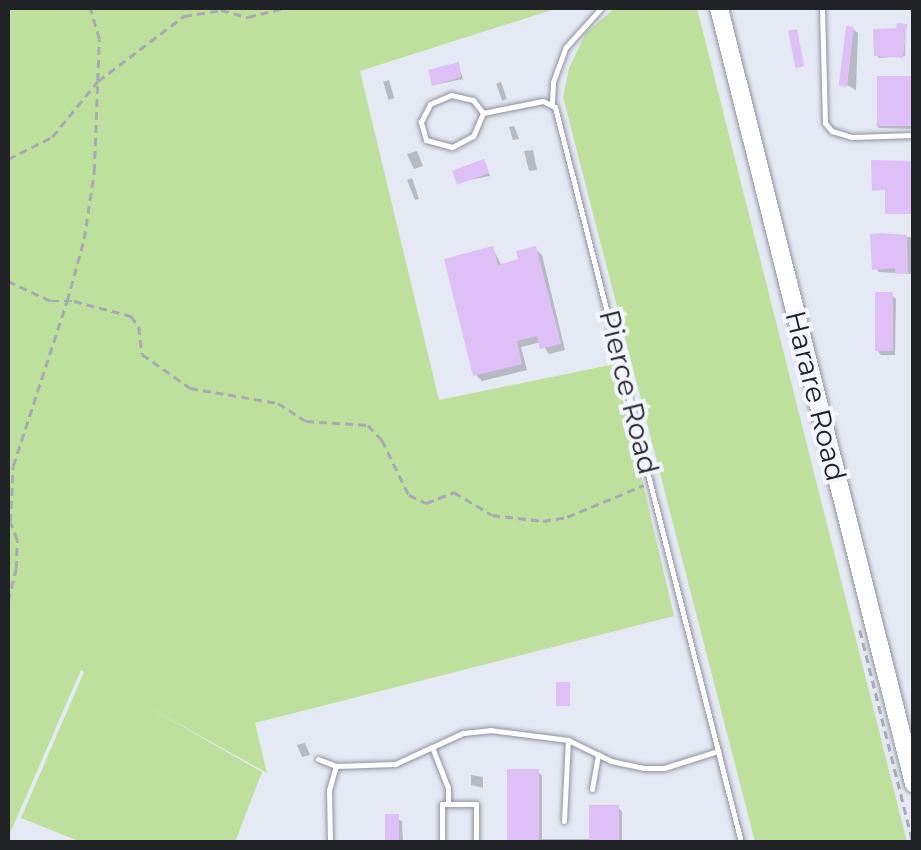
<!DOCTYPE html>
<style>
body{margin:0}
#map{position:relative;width:921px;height:850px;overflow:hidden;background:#e5e9f4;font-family:Montserrat,sans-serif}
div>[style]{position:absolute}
.green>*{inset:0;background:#bde19d}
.shadow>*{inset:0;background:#0003;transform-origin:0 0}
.building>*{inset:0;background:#dec0f6;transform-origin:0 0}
.path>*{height:2.5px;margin-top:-1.25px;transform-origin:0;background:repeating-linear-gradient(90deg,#a8abb4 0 8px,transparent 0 13px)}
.roads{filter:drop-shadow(0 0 2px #8e929c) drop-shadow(0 0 2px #8e929c)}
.lane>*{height:5px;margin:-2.5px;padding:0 2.5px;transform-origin:2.5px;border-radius:2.5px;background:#fff}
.highway>*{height:18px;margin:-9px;padding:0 9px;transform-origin:9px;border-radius:9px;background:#fff}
span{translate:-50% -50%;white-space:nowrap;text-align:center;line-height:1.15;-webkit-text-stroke:8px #f3f6ff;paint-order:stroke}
.street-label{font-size:28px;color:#212226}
.frame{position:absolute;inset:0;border:10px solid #212226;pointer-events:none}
</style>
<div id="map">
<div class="green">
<div style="clip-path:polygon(8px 8px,558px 8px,360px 71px,439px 400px,615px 364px,674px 616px,255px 723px,267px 773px,143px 704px,262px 772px,235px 842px,81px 842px,21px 818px,84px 672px,81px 670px,8px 838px)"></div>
<div style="clip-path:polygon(615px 8px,697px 8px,907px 842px,755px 842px,563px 97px,569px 68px,586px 33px)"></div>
</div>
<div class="shadow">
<div style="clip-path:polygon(906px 27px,905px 56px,879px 58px,877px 55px)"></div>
<div style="clip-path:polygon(853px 29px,858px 33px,856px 90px,847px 85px)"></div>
<div style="clip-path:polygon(458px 64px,463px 79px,434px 85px)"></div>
<div style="clip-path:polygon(914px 79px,914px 129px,879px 128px,876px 125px)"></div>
<div style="left:389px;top:80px;width:19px;height:6px;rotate:74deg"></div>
<div style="left:501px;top:82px;width:18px;height:5px;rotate:71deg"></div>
<div style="clip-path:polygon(514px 126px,519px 139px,513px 140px,509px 127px)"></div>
<div style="clip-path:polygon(533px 150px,537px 170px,529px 171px,524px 151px)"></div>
<div style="clip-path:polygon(417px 151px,423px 166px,414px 169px,407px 154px)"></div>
<div style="clip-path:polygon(483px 162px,490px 176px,458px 182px)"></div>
<div style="clip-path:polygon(412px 178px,419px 199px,415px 200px,407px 180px)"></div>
<div style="clip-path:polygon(872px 236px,914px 237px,914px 274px,878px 272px)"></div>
<div style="clip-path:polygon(493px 249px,502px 266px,521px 261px,536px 249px,542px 255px,565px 350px,549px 354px,541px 342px,521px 347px,527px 370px,482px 381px,476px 375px)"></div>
<div style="clip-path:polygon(892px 295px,896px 299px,895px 355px,881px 355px,877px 350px)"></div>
<div style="clip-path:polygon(305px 743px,310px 755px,302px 757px,297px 745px)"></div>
<div style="clip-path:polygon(509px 772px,538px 772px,542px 776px,542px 839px,591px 839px,618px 807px,622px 812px,622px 842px,510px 842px)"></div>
<div style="clip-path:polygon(471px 775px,483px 777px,483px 788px,471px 785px)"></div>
<div style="clip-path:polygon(387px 817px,402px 821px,403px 842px,387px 842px)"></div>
</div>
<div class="building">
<div style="clip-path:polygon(897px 23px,907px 24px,903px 58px,874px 56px,873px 29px,896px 28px)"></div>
<div style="left:846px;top:26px;width:8px;height:60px;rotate:7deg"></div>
<div style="left:797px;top:29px;width:38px;height:9px;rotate:79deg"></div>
<div style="clip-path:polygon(459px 62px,461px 77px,432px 86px,428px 70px)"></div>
<div style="left:877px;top:76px;width:37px;height:50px"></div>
<div style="left:484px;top:159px;width:15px;height:34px;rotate:70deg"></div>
<div style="clip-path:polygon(871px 160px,914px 161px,914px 214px,885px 214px,885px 190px,872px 191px)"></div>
<div style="clip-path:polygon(881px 233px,907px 235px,908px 273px,895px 274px,895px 268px,872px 270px,870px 234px)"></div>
<div style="clip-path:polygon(493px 246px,498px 265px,518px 259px,516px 251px,536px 246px,561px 344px,540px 349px,537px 336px,517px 341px,522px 364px,473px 376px,444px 259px)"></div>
<div style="left:875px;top:292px;width:18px;height:59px"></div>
<div style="left:556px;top:682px;width:14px;height:24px"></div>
<div style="left:507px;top:769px;width:32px;height:73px"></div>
<div style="left:589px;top:805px;width:30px;height:37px"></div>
<div style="left:399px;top:814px;width:28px;height:14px;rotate:90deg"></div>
</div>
<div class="path">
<div style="left:8px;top:159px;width:49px;rotate:-26.6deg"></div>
<div style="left:52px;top:137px;width:72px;rotate:-50.6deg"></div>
<div style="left:98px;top:81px;width:108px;rotate:-37.1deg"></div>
<div style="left:184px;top:16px;width:37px;rotate:-9deg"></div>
<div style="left:221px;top:10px;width:28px;rotate:15deg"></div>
<div style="left:248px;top:17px;width:37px;rotate:-14deg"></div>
<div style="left:8px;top:281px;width:47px;rotate:24.9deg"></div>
<div style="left:51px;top:301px;width:23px"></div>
<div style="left:74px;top:301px;width:59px;rotate:14.7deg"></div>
<div style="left:131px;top:316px;width:14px;rotate:54deg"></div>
<div style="left:139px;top:327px;width:27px;rotate:84deg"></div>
<div style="left:142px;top:354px;width:59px;rotate:35.3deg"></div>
<div style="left:190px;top:388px;width:89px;rotate:9.7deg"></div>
<div style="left:278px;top:403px;width:33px;rotate:33deg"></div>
<div style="left:306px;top:421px;width:62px;rotate:3.7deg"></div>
<div style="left:368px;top:425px;width:21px;rotate:47deg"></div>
<div style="left:382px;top:440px;width:61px;rotate:63.9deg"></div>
<div style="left:409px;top:495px;width:19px;rotate:25deg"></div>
<div style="left:426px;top:503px;width:30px;rotate:-21deg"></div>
<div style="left:454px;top:492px;width:44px;rotate:31.2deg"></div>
<div style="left:492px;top:515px;width:51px;rotate:6.7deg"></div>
<div style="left:543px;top:521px;width:24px;rotate:-9deg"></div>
<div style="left:567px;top:517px;width:83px;rotate:-22.6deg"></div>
<div style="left:8px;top:601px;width:33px;rotate:-76deg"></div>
<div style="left:16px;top:569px;width:29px;rotate:-88deg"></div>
<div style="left:17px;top:540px;width:19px;rotate:-111deg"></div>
<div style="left:10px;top:522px;width:56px;rotate:-86.9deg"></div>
<div style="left:13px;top:466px;width:174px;rotate:-71.9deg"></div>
<div style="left:67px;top:301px;width:64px;rotate:-74.7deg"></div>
<div style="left:84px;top:239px;width:68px;rotate:-81.5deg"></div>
<div style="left:94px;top:172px;width:133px;rotate:-87.8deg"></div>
<div style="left:99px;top:39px;width:32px;rotate:-106deg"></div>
<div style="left:860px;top:630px;width:219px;rotate:76deg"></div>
</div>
<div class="roads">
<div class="lane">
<div style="left:822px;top:8px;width:115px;rotate:88.5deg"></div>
<div style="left:825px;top:123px;width:11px;rotate:49deg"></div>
<div style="left:832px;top:131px;width:21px;rotate:17deg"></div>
<div style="left:852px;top:137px;width:62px;rotate:-1.8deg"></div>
<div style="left:451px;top:95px;width:23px;rotate:13deg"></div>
<div style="left:473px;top:100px;width:16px;rotate:52deg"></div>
<div style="left:483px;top:113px;width:25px;rotate:113deg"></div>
<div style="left:473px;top:136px;width:24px;rotate:152deg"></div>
<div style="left:452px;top:147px;width:27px;rotate:-165deg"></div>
<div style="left:426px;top:140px;width:19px;rotate:-106deg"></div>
<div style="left:421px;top:122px;width:20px;rotate:-63deg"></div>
<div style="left:430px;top:104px;width:23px;rotate:-23deg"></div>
<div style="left:552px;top:103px;width:21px;rotate:-87deg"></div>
<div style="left:553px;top:82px;width:37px;rotate:-70deg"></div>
<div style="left:566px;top:47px;width:52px;rotate:-48.1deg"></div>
<div style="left:483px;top:113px;width:61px;rotate:-11.3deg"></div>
<div style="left:543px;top:101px;width:13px;rotate:27deg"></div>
<div style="left:555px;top:107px;width:758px;rotate:75.8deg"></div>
<div style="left:432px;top:747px;width:44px;rotate:68.7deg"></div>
<div style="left:448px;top:788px;width:16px;rotate:90deg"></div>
<div style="left:448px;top:804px;width:6px;rotate:180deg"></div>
<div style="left:442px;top:804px;width:38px;rotate:90deg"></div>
<div style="left:318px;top:759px;width:19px;rotate:21deg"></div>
<div style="left:336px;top:766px;width:59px;rotate:-1.9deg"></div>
<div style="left:395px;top:764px;width:75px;rotate:-24.5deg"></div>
<div style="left:463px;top:733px;width:27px;rotate:-6deg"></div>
<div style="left:490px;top:730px;width:79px;rotate:7.3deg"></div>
<div style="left:568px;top:740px;width:48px;rotate:26deg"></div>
<div style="left:611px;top:761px;width:33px;rotate:12deg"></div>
<div style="left:643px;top:768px;width:21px"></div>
<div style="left:664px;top:768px;width:57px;rotate:-17.5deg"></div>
<div style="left:592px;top:789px;width:35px;rotate:-80deg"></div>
<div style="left:448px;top:804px;width:28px"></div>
<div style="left:476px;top:804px;width:38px;rotate:90deg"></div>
<div style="left:564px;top:821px;width:81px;rotate:-87.2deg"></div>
<div style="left:330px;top:842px;width:52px;rotate:-91.1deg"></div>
<div style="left:329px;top:790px;width:25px;rotate:-74deg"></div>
</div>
<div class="highway">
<div style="left:719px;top:8px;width:800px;rotate:75.89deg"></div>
</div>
</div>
<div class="street-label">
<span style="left:629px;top:392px;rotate:76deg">Pierce Road</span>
<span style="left:816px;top:396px;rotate:76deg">Harare Road</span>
</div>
<div class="frame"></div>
</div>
